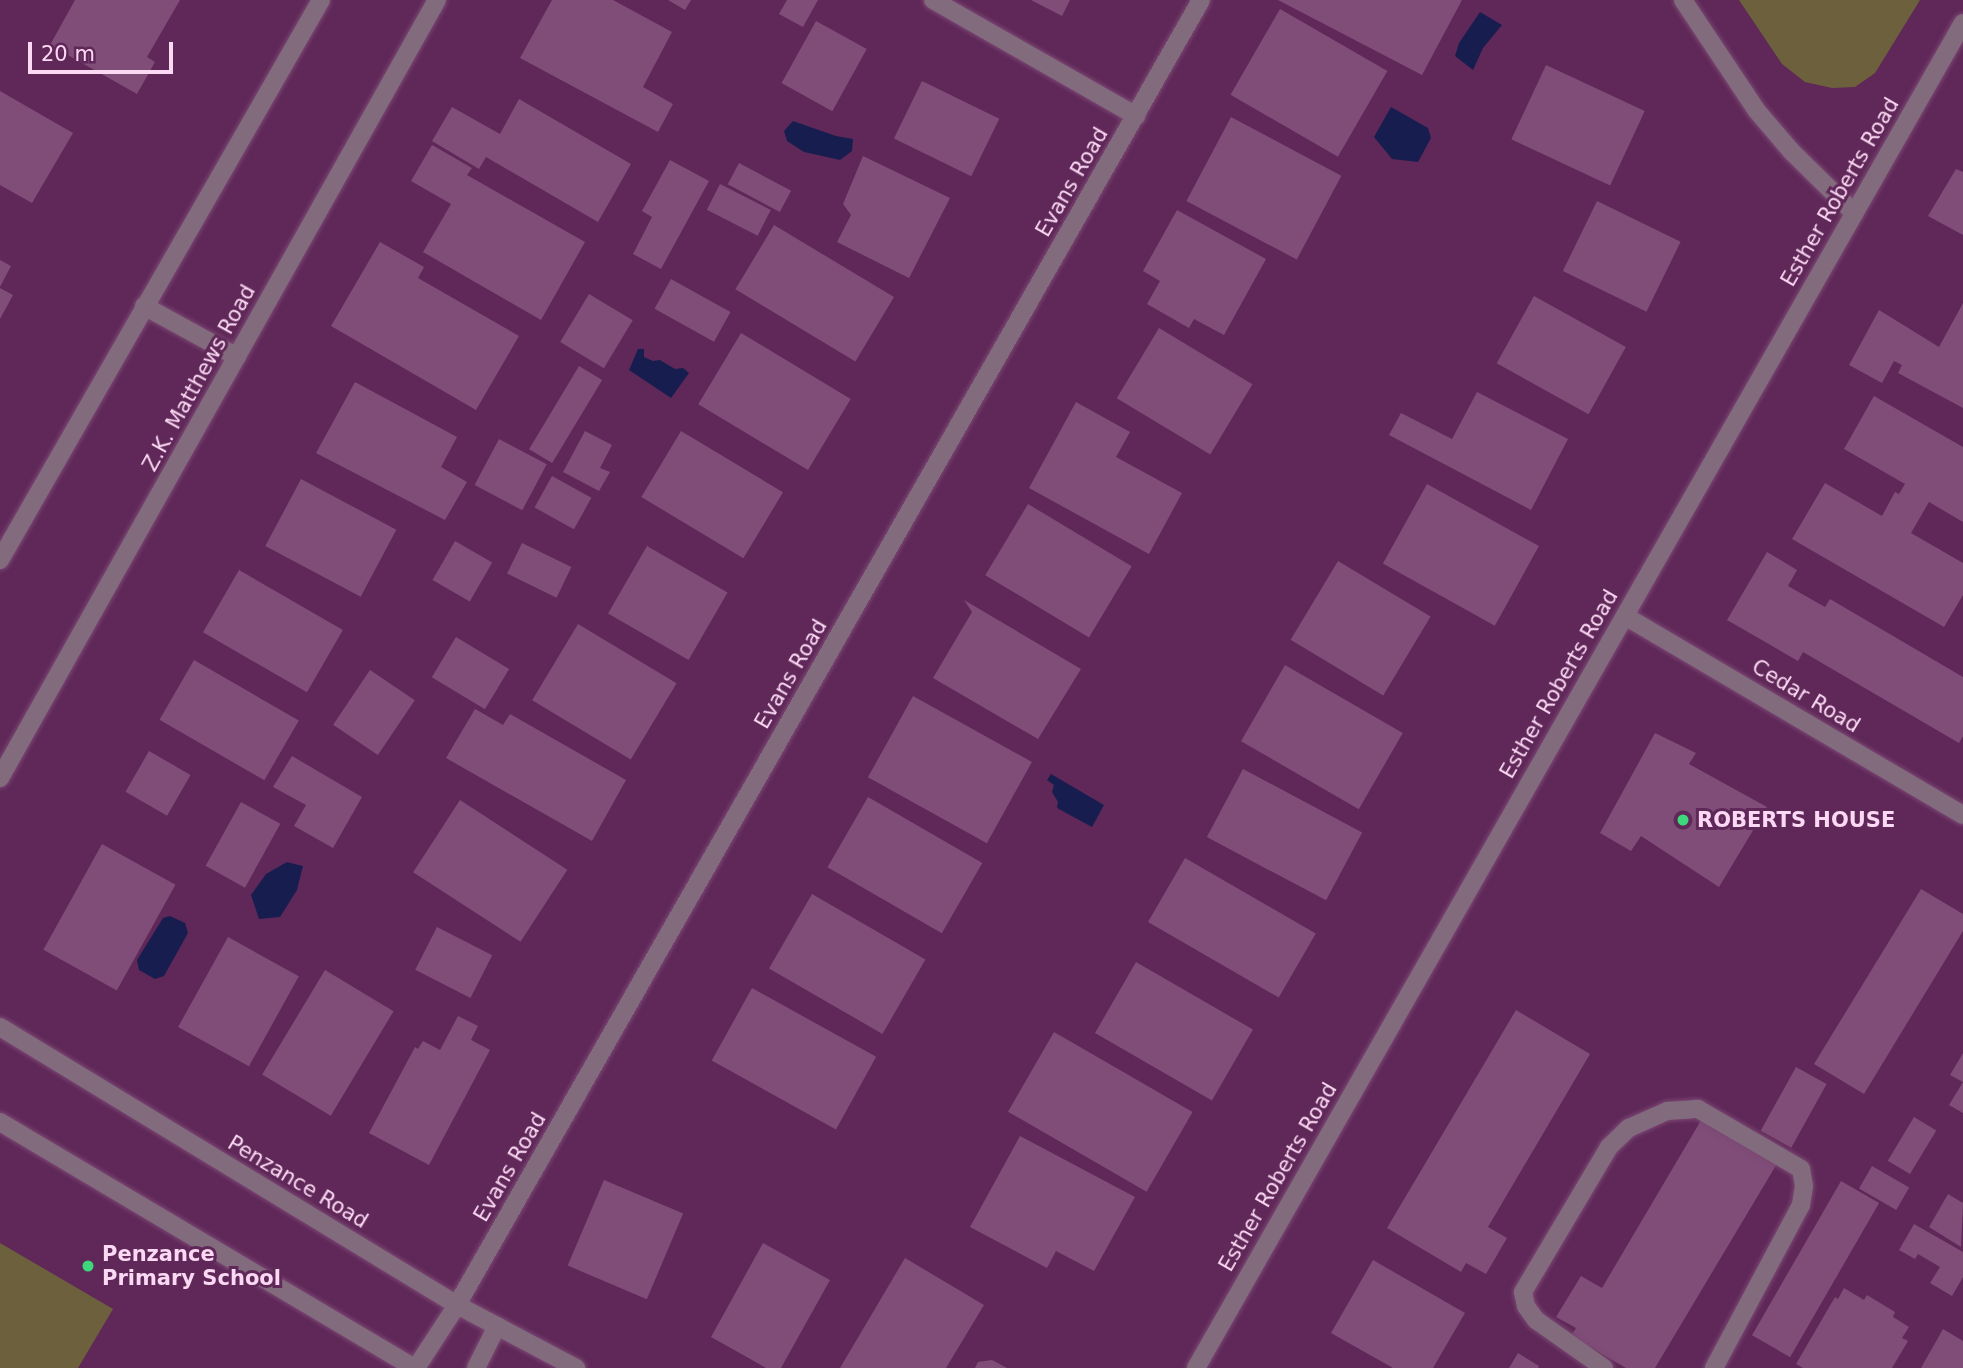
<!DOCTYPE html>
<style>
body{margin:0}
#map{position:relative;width:1963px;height:1368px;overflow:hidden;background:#5f2858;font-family:"DejaVu Sans",sans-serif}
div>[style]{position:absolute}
.green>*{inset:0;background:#6d613d}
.water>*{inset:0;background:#171e4f}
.building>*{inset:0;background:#7f4d78;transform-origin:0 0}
.roads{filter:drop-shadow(0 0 2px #7b4874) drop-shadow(0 0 2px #7b4874)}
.minor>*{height:18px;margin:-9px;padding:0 9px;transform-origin:9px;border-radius:9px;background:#836b7e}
.dots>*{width:19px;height:19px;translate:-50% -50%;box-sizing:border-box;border:4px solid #5f2858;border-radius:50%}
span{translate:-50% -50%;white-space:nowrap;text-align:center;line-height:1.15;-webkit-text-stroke:6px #5f2858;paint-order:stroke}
.street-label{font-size:21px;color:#fbd9f4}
.poi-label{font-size:21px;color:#fbd9f4;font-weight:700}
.left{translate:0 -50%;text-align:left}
.scale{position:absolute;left:28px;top:42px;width:145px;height:32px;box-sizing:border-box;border:4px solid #fbd9f4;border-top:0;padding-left:9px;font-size:21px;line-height:24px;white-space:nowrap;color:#fbd9f4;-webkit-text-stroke:5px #5f2858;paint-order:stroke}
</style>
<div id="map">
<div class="green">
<div style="clip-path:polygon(1739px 0,1920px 0,1875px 73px,1855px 87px,1832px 88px,1805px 82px,1782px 64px)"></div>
<div style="clip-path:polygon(0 1243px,113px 1309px,78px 1368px,0 1368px)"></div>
</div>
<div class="water">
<div style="clip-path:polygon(1480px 12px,1502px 25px,1483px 48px,1473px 70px,1455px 56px,1459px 43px)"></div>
<div style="clip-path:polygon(1391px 107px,1428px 128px,1431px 138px,1418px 162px,1392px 159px,1374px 137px)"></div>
<div style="clip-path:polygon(793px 121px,836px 136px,853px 139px,852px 151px,840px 160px,804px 152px,787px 141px,784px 131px)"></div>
<div style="clip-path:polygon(638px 349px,644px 349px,644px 357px,653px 361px,660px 360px,675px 369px,683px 368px,689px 373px,671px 398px,629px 370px)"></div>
<div style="clip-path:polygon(1051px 774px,1104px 805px,1092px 827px,1057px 808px,1058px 802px,1052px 792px,1054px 785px,1047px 780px)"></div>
<div style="clip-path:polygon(287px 862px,303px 866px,297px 890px,280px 917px,259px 919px,251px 895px,266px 874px)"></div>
<div style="clip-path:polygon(170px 916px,185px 923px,188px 933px,164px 976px,155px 979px,139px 970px,137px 960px,163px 918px)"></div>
</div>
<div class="building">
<div style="clip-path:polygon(75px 0,180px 0,147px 57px,155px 62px,137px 94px,50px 45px)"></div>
<div style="clip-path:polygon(552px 0,613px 0,672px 32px,643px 87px,673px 104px,658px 132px,520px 58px)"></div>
<div style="clip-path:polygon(668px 0,691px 0,685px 10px)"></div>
<div style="clip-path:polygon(787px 0,818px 0,803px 27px,779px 14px)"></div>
<div style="clip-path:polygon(1031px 0,1070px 0,1062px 16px)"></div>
<div style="clip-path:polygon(1278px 0,1462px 0,1422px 75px)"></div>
<div style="left:1280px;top:9px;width:124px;height:99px;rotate:30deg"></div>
<div style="left:816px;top:21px;width:58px;height:71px;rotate:29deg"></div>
<div style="left:1546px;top:65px;width:109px;height:82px;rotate:25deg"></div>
<div style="left:922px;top:81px;width:86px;height:64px;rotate:26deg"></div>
<div style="clip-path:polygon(0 91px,73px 133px,32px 203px,0 185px)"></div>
<div style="clip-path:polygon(519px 99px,631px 164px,598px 222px,486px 157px,479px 169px,432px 141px,452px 107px,500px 134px)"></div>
<div style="left:1231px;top:117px;width:125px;height:95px;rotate:28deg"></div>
<div style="clip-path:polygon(432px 145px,472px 168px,467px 175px,585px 242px,541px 320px,423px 252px,451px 204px,411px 181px)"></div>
<div style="clip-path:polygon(863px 156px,950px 198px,909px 278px,837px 242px,851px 215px,843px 204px)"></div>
<div style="clip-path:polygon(670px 160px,709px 181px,661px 269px,633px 254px,652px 217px,642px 211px)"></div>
<div style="left:739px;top:163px;width:59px;height:24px;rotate:28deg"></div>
<div style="clip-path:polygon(1956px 169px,1963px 172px,1963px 235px,1928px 216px)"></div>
<div style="left:720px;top:184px;width:57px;height:29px;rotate:27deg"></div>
<div style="left:1597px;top:201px;width:93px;height:78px;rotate:26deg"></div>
<div style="clip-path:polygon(1177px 210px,1266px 259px,1224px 335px,1194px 319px,1189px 328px,1147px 304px,1160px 281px,1143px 271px)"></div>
<div style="left:774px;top:225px;width:140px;height:75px;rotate:31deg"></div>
<div style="clip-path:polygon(380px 242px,424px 267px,418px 278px,519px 336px,476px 410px,331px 326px)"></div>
<div style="clip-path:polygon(0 260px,11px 266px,0 287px)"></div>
<div style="left:671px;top:279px;width:68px;height:34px;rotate:29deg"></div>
<div style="clip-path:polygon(0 288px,13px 295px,0 319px)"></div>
<div style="left:589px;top:294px;width:51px;height:56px;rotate:31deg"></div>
<div style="left:1534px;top:296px;width:105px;height:77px;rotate:29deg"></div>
<div style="clip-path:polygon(1963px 303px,1963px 408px,1898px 373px,1902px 365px,1894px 361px,1882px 383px,1849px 365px,1879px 310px,1939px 347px)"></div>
<div style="left:1159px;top:328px;width:109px;height:82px;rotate:31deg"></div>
<div style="left:741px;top:333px;width:128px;height:83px;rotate:31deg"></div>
<div style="left:579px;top:366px;width:27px;height:97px;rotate:31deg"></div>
<div style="clip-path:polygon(355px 382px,457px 437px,441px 467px,467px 482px,445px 520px,316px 453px)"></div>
<div style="clip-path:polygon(1477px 392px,1568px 439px,1531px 510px,1389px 435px,1401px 413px,1452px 439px)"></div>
<div style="clip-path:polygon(1874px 396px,1963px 447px,1963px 522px,1929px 502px,1911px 533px,1963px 563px,1963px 595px,1944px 627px,1792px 539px,1825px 483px,1882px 516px,1895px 492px,1899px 494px,1905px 484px,1844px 449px)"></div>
<div style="clip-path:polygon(1076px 402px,1130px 432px,1116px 457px,1182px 493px,1149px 554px,1029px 488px)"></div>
<div style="clip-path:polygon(585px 431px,612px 445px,600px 468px,610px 472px,599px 491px,563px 472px)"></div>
<div style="left:681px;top:431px;width:119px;height:77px;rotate:31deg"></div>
<div style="left:499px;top:439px;width:54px;height:52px;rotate:28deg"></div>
<div style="left:552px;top:476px;width:45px;height:36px;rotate:29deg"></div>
<div style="left:301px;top:479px;width:108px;height:76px;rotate:28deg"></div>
<div style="left:1427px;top:484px;width:128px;height:91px;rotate:29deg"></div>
<div style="left:1028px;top:504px;width:121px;height:83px;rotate:31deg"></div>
<div style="left:455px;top:541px;width:43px;height:45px;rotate:30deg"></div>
<div style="left:522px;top:543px;width:55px;height:34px;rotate:26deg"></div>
<div style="left:647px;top:546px;width:93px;height:78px;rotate:30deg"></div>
<div style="clip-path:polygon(1767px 552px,1797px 570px,1788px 586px,1825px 607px,1830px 599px,1963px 677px,1963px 736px,1959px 743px,1803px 652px,1798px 661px,1727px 620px)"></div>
<div style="left:1338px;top:561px;width:108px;height:92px;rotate:31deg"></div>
<div style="left:239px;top:570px;width:120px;height:72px;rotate:30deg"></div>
<div style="clip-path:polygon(964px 600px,1081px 669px,1038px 739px,933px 678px,972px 612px)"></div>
<div style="left:578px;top:624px;width:115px;height:89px;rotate:31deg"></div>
<div style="left:456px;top:637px;width:62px;height:47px;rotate:31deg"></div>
<div style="left:194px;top:660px;width:121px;height:69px;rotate:30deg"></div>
<div style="left:1285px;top:665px;width:136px;height:88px;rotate:30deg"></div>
<div style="left:370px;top:670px;width:54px;height:66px;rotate:34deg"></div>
<div style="left:913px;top:696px;width:136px;height:93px;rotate:29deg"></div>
<div style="clip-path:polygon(475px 709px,503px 725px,510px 714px,626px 780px,592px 841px,446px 758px)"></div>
<div style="clip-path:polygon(1655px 733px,1696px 753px,1689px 764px,1767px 807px,1719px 887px,1641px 836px,1631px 851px,1600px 833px)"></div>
<div style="left:149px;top:751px;width:48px;height:47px;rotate:30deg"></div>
<div style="clip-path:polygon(292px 756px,362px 797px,333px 848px,294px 826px,306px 805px,273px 787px)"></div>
<div style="left:1243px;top:769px;width:135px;height:77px;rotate:28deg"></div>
<div style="left:868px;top:797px;width:132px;height:81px;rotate:30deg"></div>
<div style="left:460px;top:800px;width:128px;height:86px;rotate:33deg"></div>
<div style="left:241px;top:802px;width:45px;height:73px;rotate:29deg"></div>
<div style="left:102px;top:844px;width:84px;height:121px;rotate:29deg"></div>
<div style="left:1185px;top:858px;width:151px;height:74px;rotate:30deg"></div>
<div style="clip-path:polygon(1921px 889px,1963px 914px,1963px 931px,1864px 1094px,1814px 1064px)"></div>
<div style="left:812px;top:894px;width:131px;height:86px;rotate:30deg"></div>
<div style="left:437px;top:927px;width:62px;height:48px;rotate:27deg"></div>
<div style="left:228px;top:937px;width:81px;height:103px;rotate:29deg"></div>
<div style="left:1136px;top:962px;width:135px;height:82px;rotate:30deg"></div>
<div style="left:325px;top:970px;width:80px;height:122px;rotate:31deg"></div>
<div style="left:752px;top:988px;width:142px;height:83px;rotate:29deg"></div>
<div style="clip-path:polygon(1516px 1010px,1590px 1054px,1488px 1227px,1507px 1238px,1486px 1274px,1466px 1263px,1461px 1272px,1387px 1228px)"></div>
<div style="clip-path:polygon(458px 1016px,478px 1026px,471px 1040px,490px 1050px,429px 1165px,369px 1133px,415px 1047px,418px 1049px,423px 1041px,440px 1050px)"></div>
<div style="left:1054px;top:1032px;width:160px;height:92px;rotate:30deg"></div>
<div style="clip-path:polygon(1963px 1053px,1963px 1113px,1949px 1105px,1963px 1082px,1950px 1075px)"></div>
<div style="left:1796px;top:1067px;width:35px;height:73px;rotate:29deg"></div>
<div style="clip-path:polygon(1703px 1117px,1778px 1162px,1655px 1368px,1626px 1368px,1571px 1336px,1576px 1328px,1556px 1317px,1581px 1276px,1602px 1288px)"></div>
<div style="left:1914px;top:1117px;width:26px;height:51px;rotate:31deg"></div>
<div style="clip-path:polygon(1020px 1136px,1135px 1197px,1094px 1271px,1056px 1251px,1047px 1268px,970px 1227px)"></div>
<div style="left:1872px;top:1166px;width:43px;height:26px;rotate:30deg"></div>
<div style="left:604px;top:1180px;width:86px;height:93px;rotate:23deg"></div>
<div style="left:1841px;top:1181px;width:44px;height:178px;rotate:30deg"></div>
<div style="clip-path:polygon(1948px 1194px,1963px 1203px,1961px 1247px,1929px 1227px)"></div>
<div style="clip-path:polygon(1914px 1224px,1963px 1252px,1963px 1277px,1952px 1296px,1930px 1283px,1940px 1267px,1918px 1254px,1915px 1259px,1899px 1250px)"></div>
<div style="clip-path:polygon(763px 1243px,830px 1280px,781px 1368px,766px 1368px,711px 1337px)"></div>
<div style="clip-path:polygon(905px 1258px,984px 1305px,946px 1368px,840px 1368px)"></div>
<div style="clip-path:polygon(1373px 1260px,1465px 1313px,1433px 1368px,1393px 1368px,1331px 1333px)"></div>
<div style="clip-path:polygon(1844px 1288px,1864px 1300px,1867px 1295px,1895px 1312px,1893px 1317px,1909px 1327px,1902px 1338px,1908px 1341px,1892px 1368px,1803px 1368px,1796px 1364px,1835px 1297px,1838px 1299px)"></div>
<div style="clip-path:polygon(1943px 1329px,1963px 1341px,1963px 1368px,1921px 1368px)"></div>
<div style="clip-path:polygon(1518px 1353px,1539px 1366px,1538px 1368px,1509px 1368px)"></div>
<div style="clip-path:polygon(992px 1360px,1007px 1368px,975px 1368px,978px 1362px)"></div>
</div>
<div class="roads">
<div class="minor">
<div style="left:933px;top:0;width:234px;rotate:29.7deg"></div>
<div style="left:1683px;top:0;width:133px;rotate:56.3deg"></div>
<div style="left:1757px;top:111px;width:54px;rotate:49.5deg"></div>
<div style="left:1792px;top:152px;width:87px;rotate:44.5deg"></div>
<div style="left:144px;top:306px;width:106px;rotate:28.7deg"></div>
<div style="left:0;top:560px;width:645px;rotate:-60.18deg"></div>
<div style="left:1625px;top:616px;width:392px;rotate:30.5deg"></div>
<div style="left:0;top:778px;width:892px;rotate:-60.68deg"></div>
<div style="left:0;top:1027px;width:535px;rotate:31.31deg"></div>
<div style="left:457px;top:1305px;width:135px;rotate:27.9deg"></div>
<div style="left:0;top:1122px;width:482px;rotate:30.7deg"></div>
<div style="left:416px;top:1368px;width:75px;rotate:-56.9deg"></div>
<div style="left:457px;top:1305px;width:1502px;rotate:-60.31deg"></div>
<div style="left:476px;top:1368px;width:47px;rotate:-63.4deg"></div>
<div style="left:1196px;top:1368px;width:1548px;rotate:-60.31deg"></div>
<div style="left:1604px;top:1368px;width:83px;rotate:-144.8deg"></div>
<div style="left:1536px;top:1320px;width:17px;rotate:-126deg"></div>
<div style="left:1526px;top:1306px;width:14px;rotate:-102deg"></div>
<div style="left:1523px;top:1292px;width:169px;rotate:-59.3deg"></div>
<div style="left:1609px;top:1147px;width:28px;rotate:-44deg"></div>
<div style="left:1629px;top:1128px;width:42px;rotate:-24.1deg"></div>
<div style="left:1667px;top:1111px;width:31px;rotate:-4deg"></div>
<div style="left:1698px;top:1109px;width:119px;rotate:30.2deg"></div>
<div style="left:1801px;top:1169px;width:17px;rotate:80deg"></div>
<div style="left:1804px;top:1186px;width:19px;rotate:99deg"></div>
<div style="left:1801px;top:1205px;width:185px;rotate:118.1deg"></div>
</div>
</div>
<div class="dots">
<div style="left:1683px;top:820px;background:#3fd77d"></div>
<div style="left:88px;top:1266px;background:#3fd77d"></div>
</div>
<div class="street-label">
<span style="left:1072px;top:182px;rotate:-60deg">Evans Road</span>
<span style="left:1840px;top:192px;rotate:-60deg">Esther Roberts Road</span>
<span style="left:199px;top:378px;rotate:-61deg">Z.K. Matthews Road</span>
<span style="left:791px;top:674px;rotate:-60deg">Evans Road</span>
<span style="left:1559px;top:684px;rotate:-60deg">Esther Roberts Road</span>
<span style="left:1806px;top:696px;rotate:31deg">Cedar Road</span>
<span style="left:510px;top:1167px;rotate:-60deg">Evans Road</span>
<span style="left:1278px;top:1177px;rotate:-60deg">Esther Roberts Road</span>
<span style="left:298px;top:1182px;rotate:31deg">Penzance Road</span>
</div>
<div class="poi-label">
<span class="left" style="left:1697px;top:820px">ROBERTS HOUSE</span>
<span class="left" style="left:102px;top:1266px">Penzance<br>Primary School</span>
</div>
<div class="scale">20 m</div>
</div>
